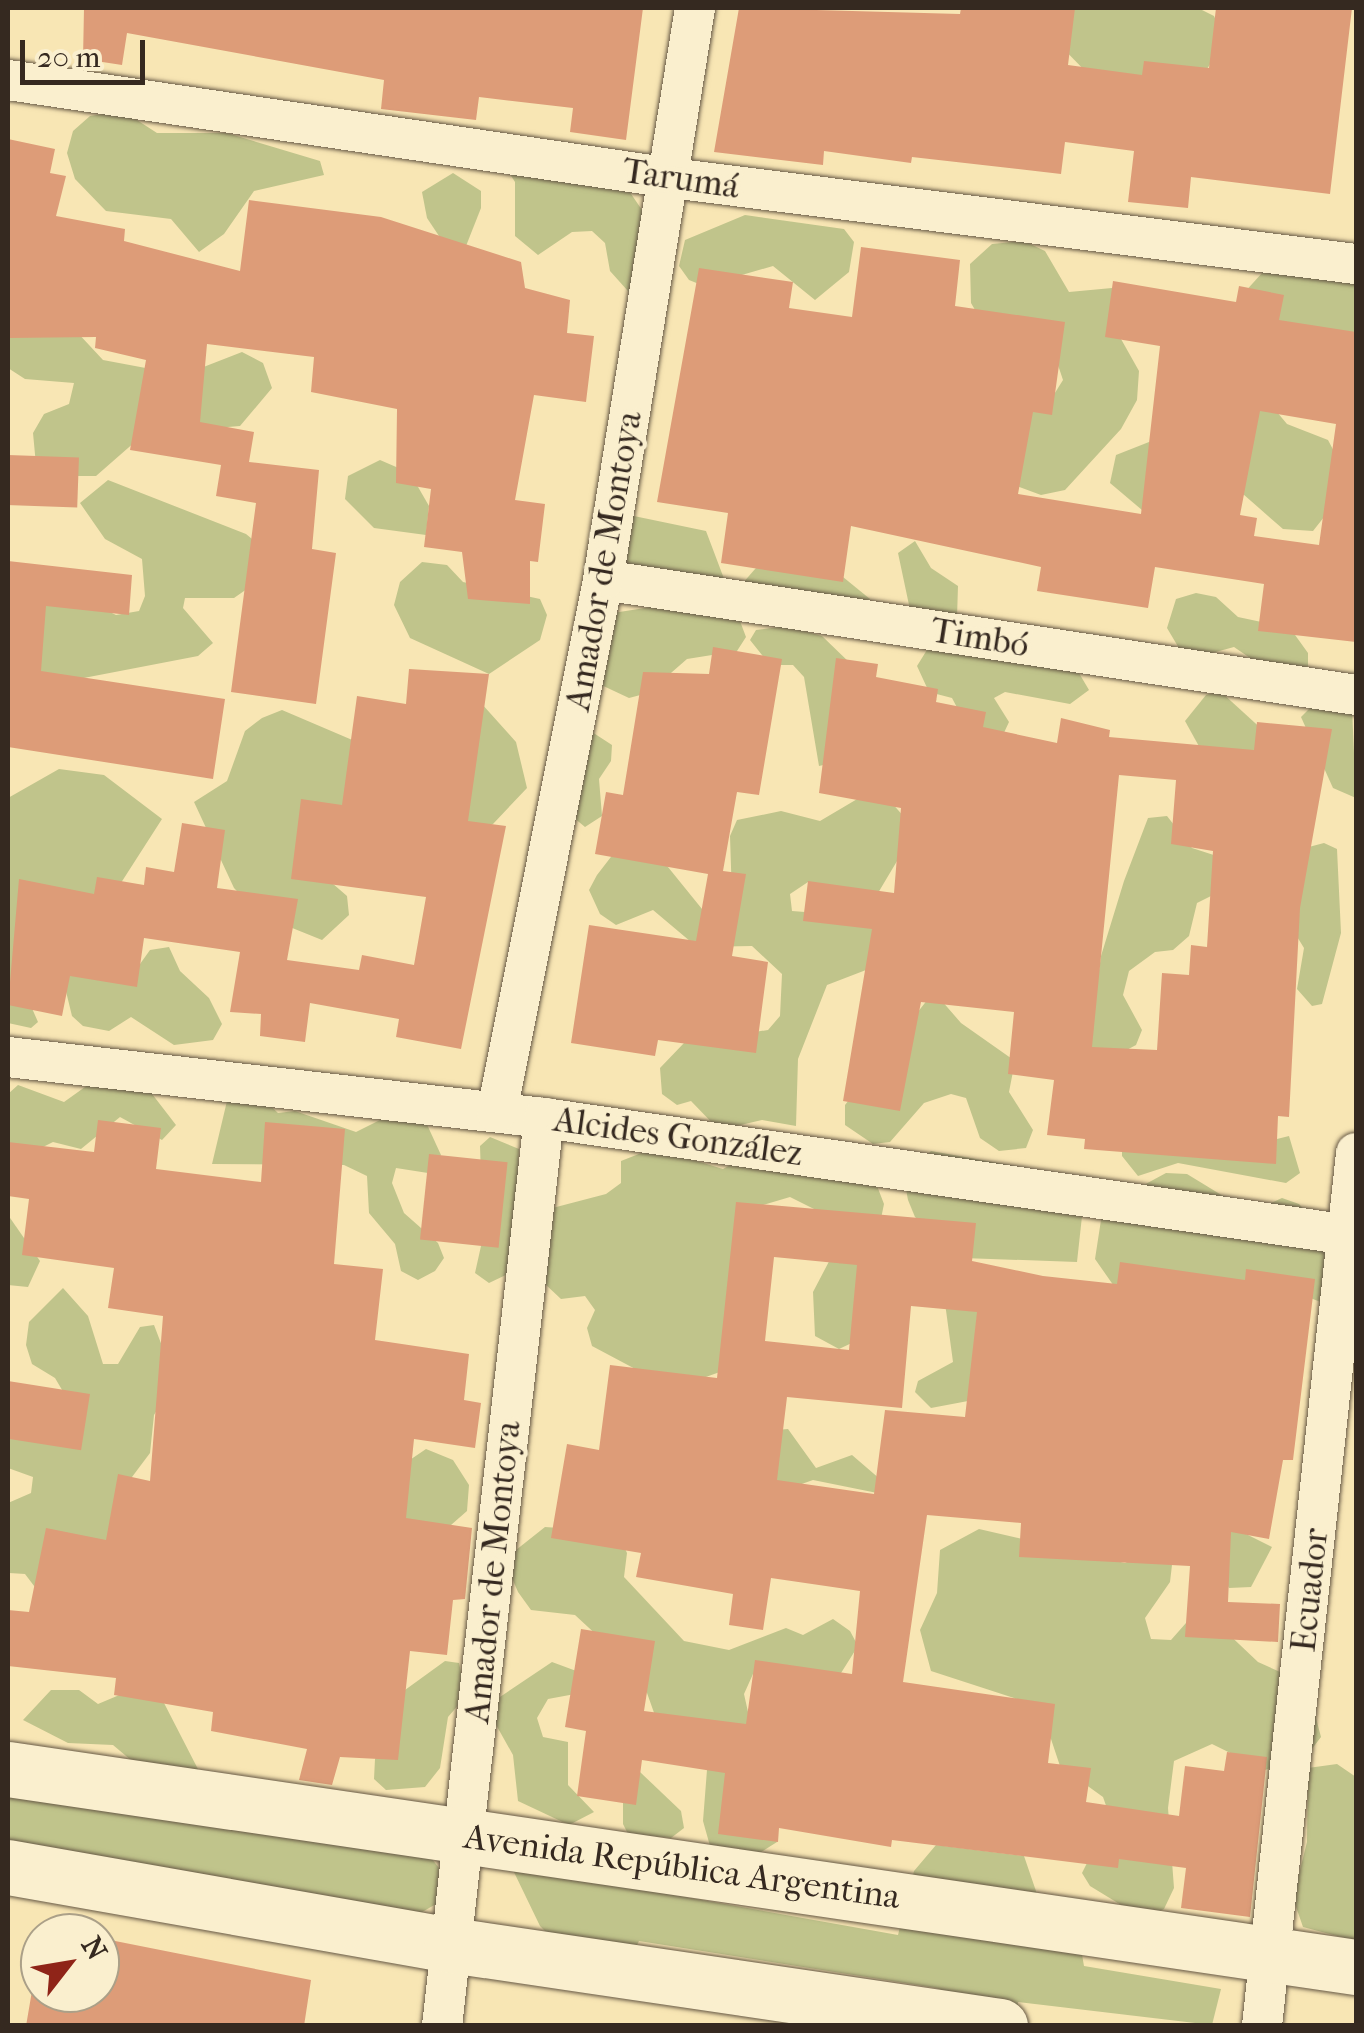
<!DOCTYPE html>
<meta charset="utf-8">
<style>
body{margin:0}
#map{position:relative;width:1364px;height:2033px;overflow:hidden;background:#f8e6b4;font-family:"IM FELL French Canon",serif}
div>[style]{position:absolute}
.green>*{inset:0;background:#c0c48b}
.building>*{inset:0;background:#dd9c78;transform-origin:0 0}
.roads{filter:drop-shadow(0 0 2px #665845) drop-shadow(0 0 2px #665845)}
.minor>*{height:40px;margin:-20px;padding:0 20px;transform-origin:20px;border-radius:20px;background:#faefce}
.secondary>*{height:55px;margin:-27.5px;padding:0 27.5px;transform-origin:27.5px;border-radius:27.5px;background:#faefce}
span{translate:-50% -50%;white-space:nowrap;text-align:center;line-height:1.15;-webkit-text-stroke:9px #faefce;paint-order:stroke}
.street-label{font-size:35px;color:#352920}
.frame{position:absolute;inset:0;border:10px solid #352920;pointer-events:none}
.north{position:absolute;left:20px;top:1913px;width:100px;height:100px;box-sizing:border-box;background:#faefce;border:2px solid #aba088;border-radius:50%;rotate:59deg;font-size:28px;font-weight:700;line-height:40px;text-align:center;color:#352920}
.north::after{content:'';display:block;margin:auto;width:35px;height:45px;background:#8f2418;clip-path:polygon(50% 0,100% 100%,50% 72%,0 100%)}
.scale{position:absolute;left:20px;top:40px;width:125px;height:45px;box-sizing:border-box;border:5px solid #352920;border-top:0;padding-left:12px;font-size:30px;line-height:35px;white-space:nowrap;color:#352920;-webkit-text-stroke:8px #faefce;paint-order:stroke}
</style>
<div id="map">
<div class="green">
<div style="clip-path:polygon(1057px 8px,1198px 8px,1214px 16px,1225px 41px,1198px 83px,1095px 81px,1049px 34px)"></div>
<div style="clip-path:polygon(123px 111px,157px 133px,227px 133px,320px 161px,324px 175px,254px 191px,224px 234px,199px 252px,171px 219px,106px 211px,75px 179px,67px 153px,73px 131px,90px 116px)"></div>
<div style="clip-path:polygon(508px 171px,627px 188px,668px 248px,636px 300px,610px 271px,605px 243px,592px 231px,572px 232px,538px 255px,515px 236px,515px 182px)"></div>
<div style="clip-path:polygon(453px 173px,481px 191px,481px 208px,466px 246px,449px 251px,427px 218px,422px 192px)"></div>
<div style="clip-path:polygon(745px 215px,844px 229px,854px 242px,849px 272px,815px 300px,773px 266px,704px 286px,689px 280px,679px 266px,685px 240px)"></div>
<div style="clip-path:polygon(1024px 241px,1045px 251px,1069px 292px,1112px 288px,1121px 339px,1139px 371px,1137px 400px,1121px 429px,1065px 490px,1041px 495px,1006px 482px,951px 415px,1053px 396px,1063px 380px,1046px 329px,978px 315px,971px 303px,970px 264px,992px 244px)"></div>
<div style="clip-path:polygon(1272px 262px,1356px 266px,1356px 347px,1336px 339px,1297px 346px,1243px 294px)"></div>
<div style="clip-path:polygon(62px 316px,103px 360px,183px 375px,242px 352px,263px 363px,272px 388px,240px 426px,144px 434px,96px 476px,58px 476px,36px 465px,33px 433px,44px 414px,69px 404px,74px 383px,25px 379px,8px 368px,8px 328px)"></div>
<div style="clip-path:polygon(1251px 381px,1287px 424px,1328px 440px,1339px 461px,1328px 512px,1313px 531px,1283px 529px,1243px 494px)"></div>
<div style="clip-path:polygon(1149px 442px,1170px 447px,1142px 510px,1110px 483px,1116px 455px)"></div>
<div style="clip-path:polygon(380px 460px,410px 473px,429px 506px,426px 535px,374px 528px,345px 499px,348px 476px)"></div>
<div style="clip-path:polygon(108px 480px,246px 534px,258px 544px,254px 584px,234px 598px,185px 598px,183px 608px,213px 643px,198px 656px,68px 681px,22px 665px,26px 605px,77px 596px,116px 615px,139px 611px,145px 596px,142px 559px,105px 539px,80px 503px)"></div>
<div style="clip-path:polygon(629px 515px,706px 531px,746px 637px,737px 651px,687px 659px,648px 693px,629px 698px,597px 683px,613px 613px,664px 605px,618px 571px)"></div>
<div style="clip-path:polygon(915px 541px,931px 568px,958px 586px,957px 618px,925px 627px,909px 605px,898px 553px)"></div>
<div style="clip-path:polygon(762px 561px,843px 577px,870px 599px,852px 620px,742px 584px)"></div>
<div style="clip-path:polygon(422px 562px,447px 565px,463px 582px,540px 599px,547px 615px,540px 640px,489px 674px,410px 638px,394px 605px,400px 582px)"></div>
<div style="clip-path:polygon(1196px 593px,1216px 597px,1238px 617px,1290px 628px,1308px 653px,1308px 672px,1275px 675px,1234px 647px,1186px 660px,1167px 628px,1176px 599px)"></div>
<div style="clip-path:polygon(787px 626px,822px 636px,852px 665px,832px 763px,819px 766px,804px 677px,793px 665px,770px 665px,750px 640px,756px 630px)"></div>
<div style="clip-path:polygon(930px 645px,1076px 668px,1089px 690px,1070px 704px,1005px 692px,994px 698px,1009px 722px,1002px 737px,962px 717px,952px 698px,929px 692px,917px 666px)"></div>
<div style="clip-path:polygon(1220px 691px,1266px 733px,1272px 758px,1206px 759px,1185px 721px,1206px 695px)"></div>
<div style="clip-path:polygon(1321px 697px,1352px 708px,1356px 798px,1333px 788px,1301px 717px)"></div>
<div style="clip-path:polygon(481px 703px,516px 742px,527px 788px,493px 824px,332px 883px,347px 896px,349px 915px,322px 940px,260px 915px,234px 888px,194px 802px,227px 781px,245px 731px,262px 718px,282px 710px,357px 742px)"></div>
<div style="clip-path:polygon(592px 732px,612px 745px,611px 761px,599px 779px,602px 816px,585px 827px,573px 817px)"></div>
<div style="clip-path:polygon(59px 769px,104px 775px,162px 819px,110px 900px,140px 964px,150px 950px,169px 947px,180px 971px,209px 998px,222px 1024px,213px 1040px,174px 1045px,131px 1017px,109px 1031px,83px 1026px,72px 1016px,61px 971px,27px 997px,38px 1022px,31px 1028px,8px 1023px,8px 798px)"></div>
<div style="clip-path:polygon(884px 794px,905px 818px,903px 851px,878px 893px,819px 890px,808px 882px,790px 894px,792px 911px,869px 917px,961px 1023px,1015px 1061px,1009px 1092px,1033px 1130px,1026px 1148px,999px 1151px,980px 1138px,966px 1098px,951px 1094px,924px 1103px,890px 1142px,873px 1144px,845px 1125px,845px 1105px,928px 999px,866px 970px,827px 985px,798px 1059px,796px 1126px,762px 1120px,719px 1130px,691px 1101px,677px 1105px,662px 1094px,660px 1068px,684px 1043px,768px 1030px,780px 1016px,782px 974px,752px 946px,697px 947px,653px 910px,616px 925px,600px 914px,589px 890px,597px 875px,614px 853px,655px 851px,702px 909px,716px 911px,732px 898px,730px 836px,737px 820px,781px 811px,820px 821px,864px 795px)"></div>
<div style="clip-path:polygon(1167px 816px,1192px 848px,1223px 858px,1213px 895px,1197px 903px,1189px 936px,1173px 950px,1155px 952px,1129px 971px,1123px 995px,1142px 1030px,1136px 1045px,1121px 1053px,1088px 1050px,1101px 956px,1124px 881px,1148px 818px)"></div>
<div style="clip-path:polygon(1324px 843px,1337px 849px,1341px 933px,1322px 1004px,1312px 1006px,1297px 989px,1304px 948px,1288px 922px,1305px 848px)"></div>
<div style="clip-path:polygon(92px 1082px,149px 1090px,176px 1125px,162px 1140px,120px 1117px,81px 1149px,53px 1142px,21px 1158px,8px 1152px,8px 1094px,18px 1085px,64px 1102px)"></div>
<div style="clip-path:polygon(260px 1096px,278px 1113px,295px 1111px,356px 1132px,384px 1118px,424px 1118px,441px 1155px,428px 1173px,396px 1168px,392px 1183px,404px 1213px,438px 1243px,444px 1258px,435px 1271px,418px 1280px,401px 1271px,395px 1244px,369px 1213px,367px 1176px,344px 1165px,212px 1164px,227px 1101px)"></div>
<div style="clip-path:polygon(1289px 1136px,1300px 1173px,1286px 1183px,1178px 1163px,1138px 1176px,1122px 1156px,1122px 1144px,1249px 1146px)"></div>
<div style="clip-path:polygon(490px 1137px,519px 1149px,514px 1271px,489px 1283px,475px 1273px,483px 1237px,480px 1146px)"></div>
<div style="clip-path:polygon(654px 1148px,723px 1169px,741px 1159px,874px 1178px,884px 1204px,856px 1341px,839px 1349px,815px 1336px,813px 1292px,835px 1250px,818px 1211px,790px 1197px,763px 1205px,731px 1368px,689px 1383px,656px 1380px,592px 1346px,587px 1328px,595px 1310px,585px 1296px,561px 1299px,545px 1284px,541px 1211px,606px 1194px,621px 1183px,621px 1161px)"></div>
<div style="clip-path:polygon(931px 1151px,1065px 1175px,1083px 1207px,1077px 1262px,963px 1258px,915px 1217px,908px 1200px,904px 1178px)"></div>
<div style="clip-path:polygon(1166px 1173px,1187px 1174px,1228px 1199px,1262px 1207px,1282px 1198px,1299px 1204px,1336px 1245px,1331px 1306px,1261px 1279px,1116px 1289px,1095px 1259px,1103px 1207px)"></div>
<div style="clip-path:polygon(8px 1215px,40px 1261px,28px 1287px,8px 1285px)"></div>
<div style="clip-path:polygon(63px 1288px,88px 1316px,103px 1364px,118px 1364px,140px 1327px,154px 1325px,175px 1380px,154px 1415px,150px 1453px,132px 1477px,121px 1539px,88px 1544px,70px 1533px,54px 1541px,47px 1603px,25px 1574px,9px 1573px,8px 1580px,8px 1503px,31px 1493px,33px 1477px,8px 1468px,8px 1422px,71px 1405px,55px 1378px,32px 1364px,26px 1345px,29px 1322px)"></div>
<div style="clip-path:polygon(979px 1299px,968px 1401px,931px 1408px,915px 1392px,918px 1381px,953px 1362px,945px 1303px)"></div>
<div style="clip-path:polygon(788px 1429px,816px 1468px,852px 1455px,902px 1498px,813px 1480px,776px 1493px,776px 1430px)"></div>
<div style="clip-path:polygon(426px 1449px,453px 1460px,469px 1485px,467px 1511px,435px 1539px,303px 1488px,398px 1468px)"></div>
<div style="clip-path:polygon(1230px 1526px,1272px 1547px,1251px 1587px,1229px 1588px,1222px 1576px)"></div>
<div style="clip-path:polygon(545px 1527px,617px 1532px,627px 1553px,624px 1577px,684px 1641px,729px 1650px,786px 1628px,803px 1635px,833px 1619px,850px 1631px,858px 1646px,841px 1673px,753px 1674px,744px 1694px,777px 1842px,758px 1854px,710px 1846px,703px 1821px,708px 1757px,658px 1724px,641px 1676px,575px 1615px,531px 1610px,518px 1592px,509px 1571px,516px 1550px)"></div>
<div style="clip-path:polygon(979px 1529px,1125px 1563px,1140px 1556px,1172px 1565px,1170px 1582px,1145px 1618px,1151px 1639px,1171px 1640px,1186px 1623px,1220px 1626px,1258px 1662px,1307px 1684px,1321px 1737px,1308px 1754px,1265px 1770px,1212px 1744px,1174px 1761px,1168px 1808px,1174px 1888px,1164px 1909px,1150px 1916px,1126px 1908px,1090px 1886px,1082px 1873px,1110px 1817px,1103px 1797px,1060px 1766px,1049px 1733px,1014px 1698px,931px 1671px,920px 1630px,937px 1593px,940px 1550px)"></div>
<div style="clip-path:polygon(445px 1661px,459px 1663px,466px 1696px,448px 1717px,440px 1768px,425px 1787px,386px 1790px,374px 1779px,375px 1759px,405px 1690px)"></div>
<div style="clip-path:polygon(552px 1662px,579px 1672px,575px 1694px,548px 1699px,537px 1718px,543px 1737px,568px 1742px,568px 1785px,594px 1812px,569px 1825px,518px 1801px,513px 1755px,490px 1714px,491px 1703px)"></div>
<div style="clip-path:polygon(136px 1688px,164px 1703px,201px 1775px,170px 1793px,113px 1745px,68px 1743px,23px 1720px,51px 1690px,79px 1690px,98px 1704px)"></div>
<div style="clip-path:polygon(1337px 1764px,1356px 1777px,1356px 1941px,1303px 1927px,1293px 1898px,1307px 1842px,1308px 1768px)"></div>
<div style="clip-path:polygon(640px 1772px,681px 1811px,684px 1828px,671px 1838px,628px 1834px,623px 1824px,623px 1791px)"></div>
<div style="clip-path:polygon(8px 1790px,429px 1855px,442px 1872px,436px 1904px,417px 1915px,8px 1843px)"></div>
<div style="clip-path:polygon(936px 1845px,1024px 1856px,1037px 1894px,1081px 1949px,1084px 1966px,1221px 1989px,1212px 2025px,1018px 2002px,1017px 2019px,936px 1988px,639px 1941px,633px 1953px,560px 1946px,540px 1926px,511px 1866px,898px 1935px,914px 1871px)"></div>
</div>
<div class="building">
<div style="clip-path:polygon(84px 8px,643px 8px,626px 140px,570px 132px,573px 108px,479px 97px,476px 120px,381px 109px,384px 80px,127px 33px,122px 65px,83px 59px)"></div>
<div style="clip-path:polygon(739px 8px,960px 14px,961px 8px,1075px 8px,1068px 65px,1142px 75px,1144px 61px,1209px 68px,1216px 8px,1352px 8px,1330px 194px,1191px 177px,1188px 208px,1128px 202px,1134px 151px,1065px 142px,1061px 174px,912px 157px,911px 163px,824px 151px,823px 165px,714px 152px)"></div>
<div style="clip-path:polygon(8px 139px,55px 149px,50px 173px,66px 176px,56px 216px,125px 229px,124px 241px,240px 271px,249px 200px,381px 217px,521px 262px,525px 288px,570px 300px,567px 333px,594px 336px,586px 402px,534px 395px,515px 500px,545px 504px,538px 562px,530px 561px,530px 604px,468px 599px,462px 552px,424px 547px,431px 489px,396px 483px,397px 409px,311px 392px,314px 357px,207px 344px,200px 422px,254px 432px,249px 462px,319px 470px,312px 549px,336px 553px,316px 704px,231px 692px,256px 503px,216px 496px,221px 465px,130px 450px,146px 360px,95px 348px,96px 337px,8px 338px)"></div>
<div style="clip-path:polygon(evenodd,861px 247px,960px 260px,955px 306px,1065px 322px,1052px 415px,1033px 412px,1018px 494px,1141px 514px,1160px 346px,1105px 337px,1113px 281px,1236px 302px,1239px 286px,1284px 295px,1279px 320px,1356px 332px,1356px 642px,1258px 631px,1264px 584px,1155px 567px,1148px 608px,1037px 591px,1041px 567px,851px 526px,843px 582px,721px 563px,728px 513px,657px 502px,699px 268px,793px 282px,789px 308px,852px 317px,861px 247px,1260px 411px,1336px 424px,1319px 545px,1254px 536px,1257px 518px,1240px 515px,1260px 411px)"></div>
<div style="left:8px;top:455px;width:71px;height:50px;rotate:2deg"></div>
<div style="clip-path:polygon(8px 561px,132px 575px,129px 615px,46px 606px,41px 671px,225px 699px,213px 779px,8px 747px)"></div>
<div style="clip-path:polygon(713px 647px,782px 659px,759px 795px,737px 792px,723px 871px,746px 874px,732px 956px,768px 962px,756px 1053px,658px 1040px,655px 1056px,571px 1043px,589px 925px,696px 941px,708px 874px,595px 854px,606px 792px,623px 795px,643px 672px,709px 674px)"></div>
<div style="clip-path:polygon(evenodd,836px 658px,878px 664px,876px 677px,938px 689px,936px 702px,986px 712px,983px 727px,1057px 743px,1061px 718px,1110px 730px,1109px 737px,1254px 750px,1257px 722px,1332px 729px,1300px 908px,1289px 1117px,1278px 1116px,1276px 1164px,1084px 1149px,1085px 1139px,1047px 1135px,1054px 1080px,1008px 1074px,1014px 1012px,921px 1002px,900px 1111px,843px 1101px,872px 929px,803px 921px,808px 881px,894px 893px,901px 808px,819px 793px,836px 658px,1119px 775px,1176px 780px,1171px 844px,1213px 851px,1207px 947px,1191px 945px,1189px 975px,1162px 973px,1157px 1050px,1092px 1047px,1119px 775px)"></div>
<div style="clip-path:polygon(409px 669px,489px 674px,468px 821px,506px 826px,461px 1049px,396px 1037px,399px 1019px,310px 1003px,305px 1042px,260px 1036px,261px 1014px,230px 1012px,240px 952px,144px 938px,137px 987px,70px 976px,62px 1016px,8px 1005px,19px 879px,94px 894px,97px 877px,144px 885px,146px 867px,174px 872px,182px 823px,225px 830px,217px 888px,298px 899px,287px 960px,359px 970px,362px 955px,414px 965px,426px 897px,291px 879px,301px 799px,342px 805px,357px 696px,406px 704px)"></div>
<div style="clip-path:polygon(98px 1120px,161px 1128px,156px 1169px,261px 1182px,265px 1122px,345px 1129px,334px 1264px,383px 1269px,375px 1340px,469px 1354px,464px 1400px,481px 1403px,475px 1448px,414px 1439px,406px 1518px,472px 1528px,465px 1599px,453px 1600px,447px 1655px,410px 1651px,398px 1760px,340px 1757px,332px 1785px,299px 1780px,307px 1749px,211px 1731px,213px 1712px,114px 1695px,116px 1678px,8px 1666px,8px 1610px,29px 1612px,46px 1528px,106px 1540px,118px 1474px,150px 1481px,163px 1316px,108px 1308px,114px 1268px,22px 1255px,29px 1199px,8px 1196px,8px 1142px,94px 1152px)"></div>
<div style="left:429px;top:1154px;width:79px;height:86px;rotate:6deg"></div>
<div style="clip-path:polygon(evenodd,736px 1202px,976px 1223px,972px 1261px,1043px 1276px,1117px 1284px,1120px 1262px,1245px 1280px,1246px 1269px,1315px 1279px,1293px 1460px,1283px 1460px,1269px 1539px,1231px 1532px,1228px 1602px,1280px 1604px,1278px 1642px,1185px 1637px,1190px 1566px,1019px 1557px,1021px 1523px,927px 1515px,903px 1682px,1055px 1704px,1048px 1763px,1091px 1768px,1086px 1802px,1179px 1816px,1185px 1766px,1224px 1771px,1227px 1752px,1267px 1757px,1250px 1917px,1181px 1908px,1186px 1868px,1119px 1859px,1118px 1868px,892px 1840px,891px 1847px,779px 1828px,778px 1842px,718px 1834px,725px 1773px,642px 1760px,636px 1805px,577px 1796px,586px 1731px,565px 1727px,581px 1629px,655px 1641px,644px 1711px,746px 1724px,755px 1660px,852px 1674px,860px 1591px,771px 1578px,763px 1630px,729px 1625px,733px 1594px,636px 1577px,641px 1553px,551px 1538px,567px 1444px,599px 1450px,610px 1365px,717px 1378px,736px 1202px,774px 1257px,857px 1265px,849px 1350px,765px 1341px,774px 1257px,736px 1202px,911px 1306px,977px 1312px,965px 1417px,885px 1410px,874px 1494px,777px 1480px,787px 1397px,902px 1408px,911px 1306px)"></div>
<div style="left:8px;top:1381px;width:83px;height:57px;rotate:9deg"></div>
<div style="clip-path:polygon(100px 1938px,311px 1980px,304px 2026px,26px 2026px,40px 1944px,40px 1993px,100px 1993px)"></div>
</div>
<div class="roads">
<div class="minor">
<div style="left:8px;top:80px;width:670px;rotate:8.41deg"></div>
<div style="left:671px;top:178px;width:690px;rotate:7.16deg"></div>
<div style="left:603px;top:580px;width:762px;rotate:8.68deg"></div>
<div style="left:8px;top:1057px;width:539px;rotate:6.49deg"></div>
<div style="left:544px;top:1118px;width:821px;rotate:8.27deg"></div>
<div style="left:497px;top:1112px;width:542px;rotate:-78.73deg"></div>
<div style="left:603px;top:580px;width:579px;rotate:-80.86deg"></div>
<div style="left:442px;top:2026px;width:914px;rotate:-83.59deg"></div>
<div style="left:1262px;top:2026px;width:878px;rotate:-83.85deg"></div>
</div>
<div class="secondary">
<div style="left:8px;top:1769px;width:1362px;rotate:8.36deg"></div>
<div style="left:8px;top:1867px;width:450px;rotate:10deg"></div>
<div style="left:451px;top:1945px;width:555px;rotate:8.39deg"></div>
</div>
</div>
<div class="street-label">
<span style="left:681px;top:179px;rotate:8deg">Tarumá</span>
<span style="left:604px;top:561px;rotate:-80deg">Amador de Montoya</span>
<span style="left:980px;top:638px;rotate:9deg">Timbó</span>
<span style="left:678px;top:1137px;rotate:8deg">Alcides González</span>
<span style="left:493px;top:1572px;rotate:-84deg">Amador de Montoya</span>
<span style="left:1310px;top:1590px;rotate:-84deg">Ecuador</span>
<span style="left:682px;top:1867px;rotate:8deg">Avenida República Argentina</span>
</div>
<div class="frame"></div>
<div class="north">N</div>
<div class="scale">20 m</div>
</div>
